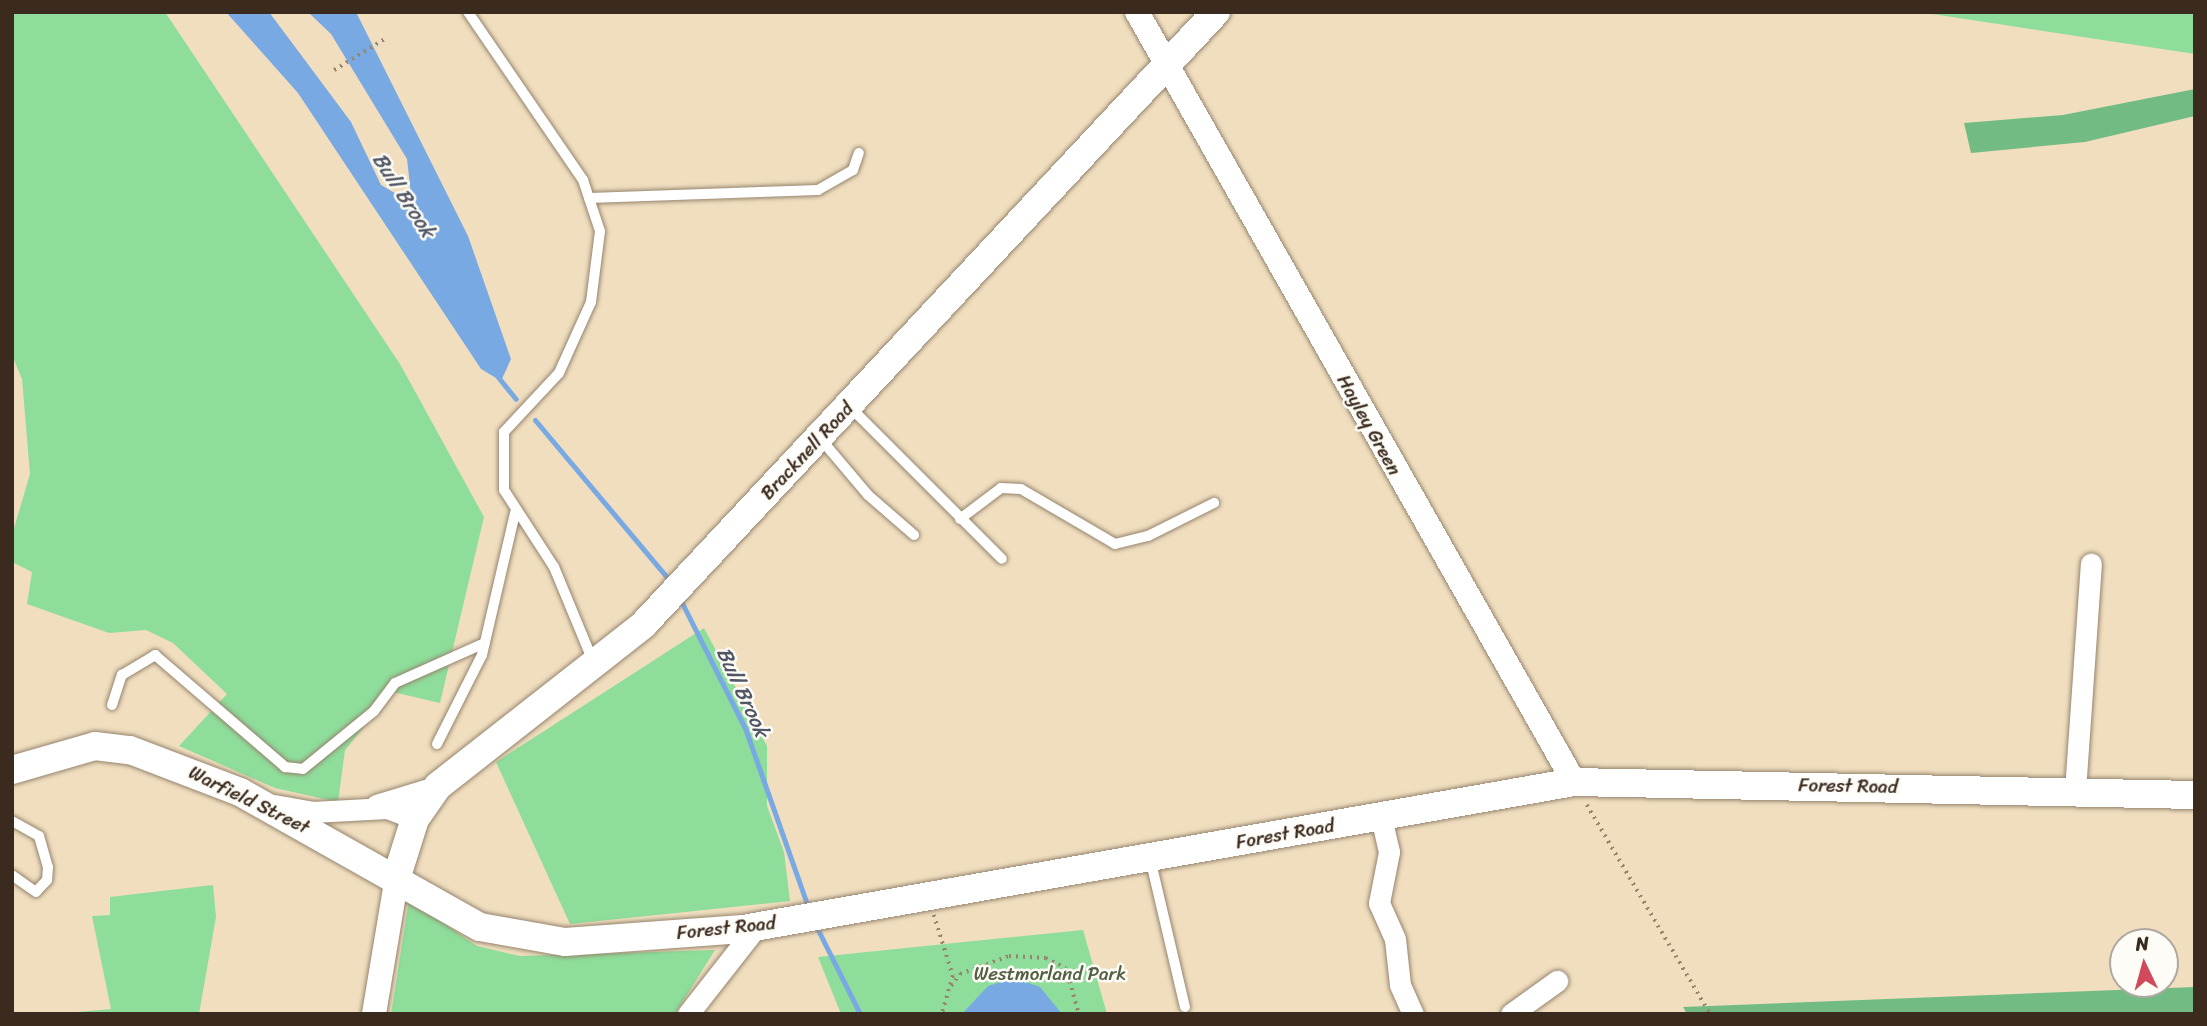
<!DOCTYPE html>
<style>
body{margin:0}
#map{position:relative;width:2207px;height:1026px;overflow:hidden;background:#f0debf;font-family:Sriracha,sans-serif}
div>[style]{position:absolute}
.green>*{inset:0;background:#8edd9b}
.forest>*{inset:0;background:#72bc83}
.water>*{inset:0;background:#78a9e3}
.stream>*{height:5px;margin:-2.5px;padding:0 2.5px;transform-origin:2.5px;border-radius:2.5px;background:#78a9e3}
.path>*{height:3.5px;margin-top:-1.75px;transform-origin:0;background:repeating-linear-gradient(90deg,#96846e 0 2px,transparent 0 7px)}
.roads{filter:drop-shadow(0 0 2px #96846e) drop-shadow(0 0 2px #96846e)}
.service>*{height:10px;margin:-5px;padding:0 5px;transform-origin:5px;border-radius:5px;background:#fff}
.minor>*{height:21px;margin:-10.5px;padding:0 10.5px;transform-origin:10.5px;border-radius:10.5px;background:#fff}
.tertiary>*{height:24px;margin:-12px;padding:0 12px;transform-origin:12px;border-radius:12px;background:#fff}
.secondary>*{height:28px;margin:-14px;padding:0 14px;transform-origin:14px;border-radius:14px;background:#fff}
span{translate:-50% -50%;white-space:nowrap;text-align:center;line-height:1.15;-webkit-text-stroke:5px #fdfcf7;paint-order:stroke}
.street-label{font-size:19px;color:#3b2a1e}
.park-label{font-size:19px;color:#546044}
.water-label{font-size:21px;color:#505663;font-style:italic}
.frame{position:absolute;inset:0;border:14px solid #3b2a1e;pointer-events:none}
.north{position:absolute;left:2109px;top:928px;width:70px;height:70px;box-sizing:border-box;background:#fdfcf7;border:2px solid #afa8a0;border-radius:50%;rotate:355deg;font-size:19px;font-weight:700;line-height:28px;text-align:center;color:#3b2a1e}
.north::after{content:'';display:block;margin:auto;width:24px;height:32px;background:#d1495b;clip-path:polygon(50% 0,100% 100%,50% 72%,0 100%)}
</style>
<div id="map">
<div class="green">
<div style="clip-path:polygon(12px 12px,165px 12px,400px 364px,484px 517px,440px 703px,393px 692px,345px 750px,338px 802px,275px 788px,179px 746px,227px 694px,173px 643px,146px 630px,109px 633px,27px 604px,32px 572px,12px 562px,12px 535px,30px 474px,22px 379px,12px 355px)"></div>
<div style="clip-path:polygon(1919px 12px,2195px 12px,2195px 54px)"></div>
<div style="clip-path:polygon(704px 628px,767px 746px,767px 806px,784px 852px,790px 901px,570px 924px,496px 762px)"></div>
<div style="clip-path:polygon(213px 885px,216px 917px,199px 1014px,55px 1014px,111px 1009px,92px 916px,110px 915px,110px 897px)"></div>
<div style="clip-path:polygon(409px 900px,477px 946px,520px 956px,715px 950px,675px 1014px,391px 1014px)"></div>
<div style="clip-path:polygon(1083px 930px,1107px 1014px,841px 1014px,818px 957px)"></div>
</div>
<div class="forest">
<div style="clip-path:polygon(2195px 89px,2195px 116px,2085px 142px,1971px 153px,1964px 123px,2063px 115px)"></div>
<div style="clip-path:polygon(2195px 987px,2195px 1014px,1687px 1014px,1683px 1007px)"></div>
</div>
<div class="water">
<div style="clip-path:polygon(226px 12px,269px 12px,351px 122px,381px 185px,412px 203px,407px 159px,331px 34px,308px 12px,356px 12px,468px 236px,511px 359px,501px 381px,481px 369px,298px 93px)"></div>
<div style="clip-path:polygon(1014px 978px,1040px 987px,1062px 1014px,962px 1014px,988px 986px)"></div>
</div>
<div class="stream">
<div style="left:498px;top:377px;width:28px;rotate:51deg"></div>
<div style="left:535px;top:420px;width:212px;rotate:50deg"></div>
<div style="left:679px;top:597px;width:147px;rotate:63.3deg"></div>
<div style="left:745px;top:728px;width:190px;rotate:70.6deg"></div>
<div style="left:816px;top:926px;width:98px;rotate:63.4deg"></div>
</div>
<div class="path">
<div style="left:334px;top:70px;width:63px;rotate:-31.4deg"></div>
<div style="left:1587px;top:805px;width:243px;rotate:59.5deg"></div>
<div style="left:934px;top:915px;width:64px;rotate:72.7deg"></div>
<div style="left:953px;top:976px;width:40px;rotate:106deg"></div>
<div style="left:951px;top:986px;width:15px;rotate:-53deg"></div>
<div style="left:960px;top:974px;width:52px;rotate:-20.2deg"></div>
<div style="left:1009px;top:956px;width:37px;rotate:3deg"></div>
<div style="left:1046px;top:958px;width:22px;rotate:27deg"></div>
<div style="left:1066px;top:968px;width:48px;rotate:74.2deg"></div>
</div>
<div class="roads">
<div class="service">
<div style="left:468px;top:12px;width:204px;rotate:55.6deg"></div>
<div style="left:583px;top:180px;width:54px;rotate:71.6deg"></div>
<div style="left:600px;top:231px;width:72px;rotate:97.2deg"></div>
<div style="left:591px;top:302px;width:78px;rotate:114.3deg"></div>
<div style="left:559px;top:373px;width:81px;rotate:133deg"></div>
<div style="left:504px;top:432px;width:58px;rotate:90deg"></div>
<div style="left:504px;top:490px;width:92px;rotate:57deg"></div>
<div style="left:554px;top:567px;width:102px;rotate:67.5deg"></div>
<div style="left:589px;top:198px;width:229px;rotate:-2deg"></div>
<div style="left:818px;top:190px;width:40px;rotate:-29.7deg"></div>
<div style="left:853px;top:170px;width:18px;rotate:-71deg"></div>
<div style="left:849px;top:406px;width:216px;rotate:45deg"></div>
<div style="left:819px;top:437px;width:76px;rotate:49.8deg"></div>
<div style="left:868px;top:495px;width:61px;rotate:41deg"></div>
<div style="left:960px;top:519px;width:51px;rotate:-37.1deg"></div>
<div style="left:1001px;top:488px;width:20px;rotate:3deg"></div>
<div style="left:1021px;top:489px;width:109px;rotate:30.3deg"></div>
<div style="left:1115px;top:544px;width:34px;rotate:-14deg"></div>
<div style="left:1148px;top:536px;width:74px;rotate:-26.6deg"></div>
<div style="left:112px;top:705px;width:32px;rotate:-72deg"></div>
<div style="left:122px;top:675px;width:39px;rotate:-31deg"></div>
<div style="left:155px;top:655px;width:172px;rotate:40.7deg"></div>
<div style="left:285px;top:767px;width:18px;rotate:6deg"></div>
<div style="left:303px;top:769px;width:92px;rotate:-39.2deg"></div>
<div style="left:374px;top:711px;width:35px;rotate:-53deg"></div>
<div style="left:395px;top:683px;width:98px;rotate:-24deg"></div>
<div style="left:437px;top:744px;width:100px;rotate:-63.2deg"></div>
<div style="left:482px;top:655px;width:146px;rotate:-76.9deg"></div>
<div style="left:12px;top:821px;width:31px;rotate:29deg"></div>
<div style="left:39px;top:836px;width:32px;rotate:74deg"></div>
<div style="left:48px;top:867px;width:13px;rotate:94deg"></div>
<div style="left:47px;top:880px;width:16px;rotate:133deg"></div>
<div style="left:36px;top:892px;width:29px;rotate:-145deg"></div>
<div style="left:1150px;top:858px;width:153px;rotate:76.8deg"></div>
</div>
<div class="minor">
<div style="left:2075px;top:791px;width:228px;rotate:-86deg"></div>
<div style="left:274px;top:805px;width:39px;rotate:10deg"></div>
<div style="left:312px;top:812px;width:75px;rotate:-3.1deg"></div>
<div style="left:387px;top:808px;width:30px;rotate:21deg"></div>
<div style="left:376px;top:805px;width:65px;rotate:-17deg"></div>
<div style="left:1381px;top:817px;width:36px;rotate:77deg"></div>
<div style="left:1389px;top:852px;width:52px;rotate:101.1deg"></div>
<div style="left:1379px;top:903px;width:39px;rotate:66deg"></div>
<div style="left:1395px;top:939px;width:46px;rotate:83.8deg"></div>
<div style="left:1400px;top:985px;width:32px;rotate:66deg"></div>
<div style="left:688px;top:1014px;width:112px;rotate:-51.9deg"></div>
<div style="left:1511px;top:1014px;width:57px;rotate:-35.7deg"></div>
</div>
<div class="tertiary">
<div style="left:1137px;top:12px;width:885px;rotate:60.42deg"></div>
<div style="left:374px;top:1014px;width:140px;rotate:-80.5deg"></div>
</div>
<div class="secondary">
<div style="left:12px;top:770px;width:86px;rotate:-16.1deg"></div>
<div style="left:95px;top:746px;width:35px;rotate:7deg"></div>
<div style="left:130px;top:750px;width:118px;rotate:20.9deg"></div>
<div style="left:240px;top:792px;width:275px;rotate:29.4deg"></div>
<div style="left:480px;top:927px;width:86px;rotate:10deg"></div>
<div style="left:565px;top:942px;width:178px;rotate:-4.2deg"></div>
<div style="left:743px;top:929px;width:844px;rotate:-10.03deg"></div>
<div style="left:1574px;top:782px;width:621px;rotate:1.2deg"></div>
<div style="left:397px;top:876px;width:60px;rotate:-72.5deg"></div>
<div style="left:415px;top:819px;width:40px;rotate:-55.1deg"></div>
<div style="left:438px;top:786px;width:261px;rotate:-38.1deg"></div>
<div style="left:643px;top:625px;width:839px;rotate:-46.93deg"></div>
</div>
</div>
<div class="street-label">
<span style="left:1369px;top:425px;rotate:61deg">Hayley Green</span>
<span style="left:807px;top:451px;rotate:-47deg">Bracknell Road</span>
<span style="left:1848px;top:786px;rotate:1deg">Forest Road</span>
<span style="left:249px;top:800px;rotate:26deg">Warfield Street</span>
<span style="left:1285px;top:834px;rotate:-10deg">Forest Road</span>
<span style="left:726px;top:928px;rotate:-6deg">Forest Road</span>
</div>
<div class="park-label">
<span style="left:1050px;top:974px">Westmorland Park</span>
</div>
<div class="water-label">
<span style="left:404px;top:195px;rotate:57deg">Bull Brook</span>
<span style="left:743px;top:692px;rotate:65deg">Bull Brook</span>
</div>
<div class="frame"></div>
<div class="north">N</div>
</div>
